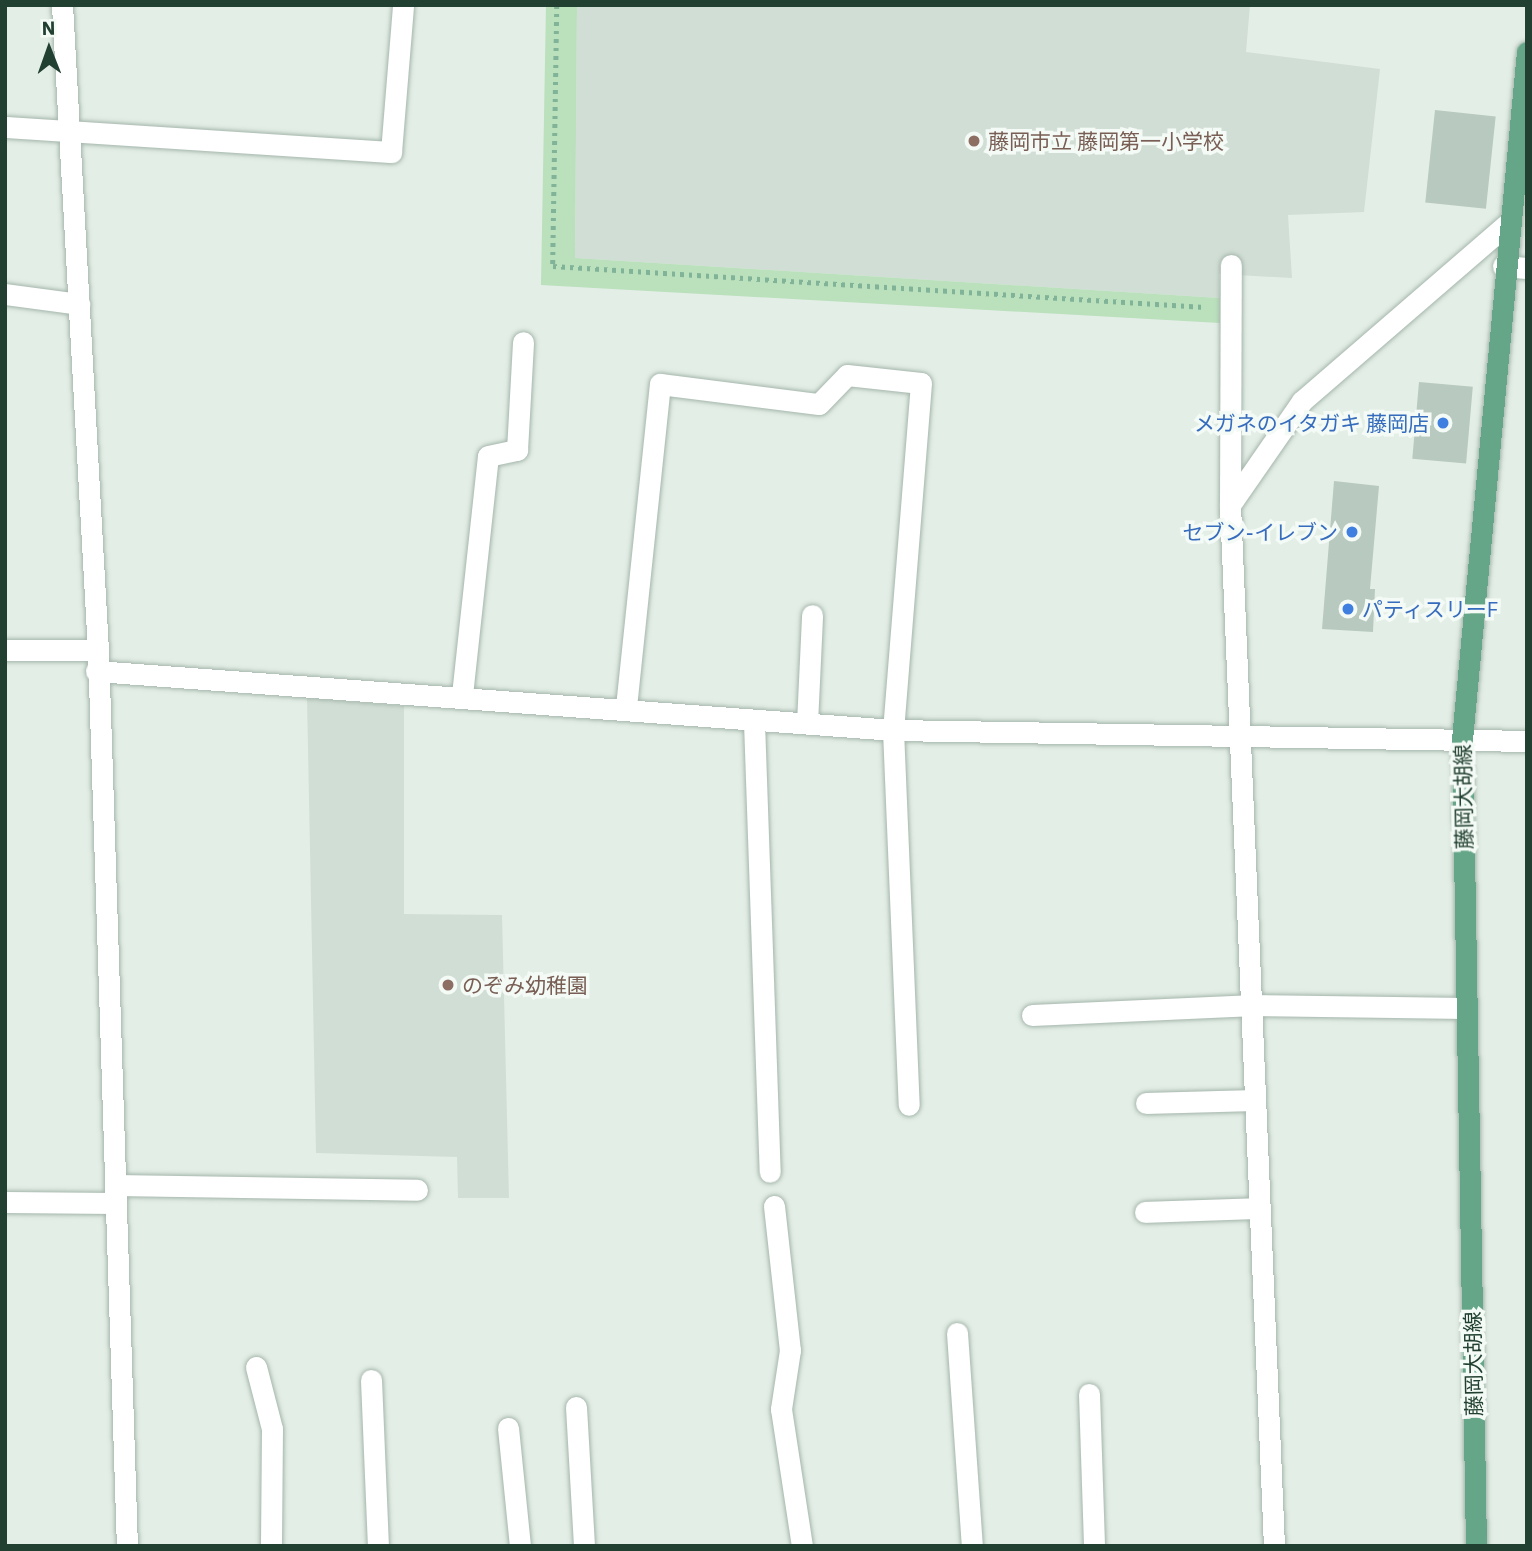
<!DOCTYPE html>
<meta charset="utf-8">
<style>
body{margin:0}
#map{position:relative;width:1532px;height:1551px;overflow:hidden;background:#e3eee6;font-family:"IBM Plex Sans","Noto Sans JP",sans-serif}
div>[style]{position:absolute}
.built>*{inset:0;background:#d1ded5}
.green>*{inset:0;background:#bae0bc}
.building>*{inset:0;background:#b8c9bf;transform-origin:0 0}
.path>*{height:4.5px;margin-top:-2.25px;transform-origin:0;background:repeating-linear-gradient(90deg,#81b399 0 3.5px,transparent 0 8.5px)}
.roads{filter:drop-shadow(0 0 2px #a5b6ac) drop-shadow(0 0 2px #a5b6ac)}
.minor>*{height:21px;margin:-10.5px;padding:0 10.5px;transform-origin:10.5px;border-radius:10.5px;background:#fff}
.major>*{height:21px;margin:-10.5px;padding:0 10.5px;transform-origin:10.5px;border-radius:10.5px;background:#64a687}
.dots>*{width:19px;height:19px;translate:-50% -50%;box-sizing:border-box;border:4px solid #f4faf5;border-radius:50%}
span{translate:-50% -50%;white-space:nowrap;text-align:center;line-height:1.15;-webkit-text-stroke:7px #f4faf5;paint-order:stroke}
.education-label{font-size:21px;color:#785e54}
.left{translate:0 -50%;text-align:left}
.shop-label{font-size:21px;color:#366cbe}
.right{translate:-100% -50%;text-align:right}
.street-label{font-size:21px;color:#214031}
.frame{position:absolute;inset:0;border:7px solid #214031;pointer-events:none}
.north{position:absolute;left:14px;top:14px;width:70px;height:70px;-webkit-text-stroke:5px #f4faf5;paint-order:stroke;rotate:359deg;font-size:19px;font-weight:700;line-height:28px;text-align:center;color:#214031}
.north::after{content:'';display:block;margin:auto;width:24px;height:32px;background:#214031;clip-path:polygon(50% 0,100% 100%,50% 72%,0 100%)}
</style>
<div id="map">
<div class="built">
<div style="clip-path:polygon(577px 5px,1250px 5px,1246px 52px,1380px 69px,1364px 212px,1288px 215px,1292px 278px,1219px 274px,1220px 298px,575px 258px)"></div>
<div style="clip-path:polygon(307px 698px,404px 706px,404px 914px,502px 915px,509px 1198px,458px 1198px,457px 1157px,316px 1153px)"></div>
</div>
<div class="green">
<div style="clip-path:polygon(546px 5px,577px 5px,575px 258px,1220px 298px,1220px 323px,541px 285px)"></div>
</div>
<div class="building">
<div style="left:1435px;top:110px;width:61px;height:93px;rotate:6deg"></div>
<div style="left:1419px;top:382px;width:54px;height:77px;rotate:5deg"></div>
<div style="clip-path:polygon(1334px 481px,1379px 486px,1370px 589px,1375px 589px,1373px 632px,1322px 629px)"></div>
</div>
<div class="path">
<div style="left:557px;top:5px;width:261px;rotate:90.9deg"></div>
<div style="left:553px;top:266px;width:653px;rotate:3.6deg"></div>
</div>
<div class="roads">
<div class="minor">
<div style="left:62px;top:5px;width:646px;rotate:86.81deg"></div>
<div style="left:98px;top:650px;width:896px;rotate:88.15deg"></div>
<div style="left:5px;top:127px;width:387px;rotate:3.7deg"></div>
<div style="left:391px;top:152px;width:147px;rotate:-85.3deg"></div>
<div style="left:1503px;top:266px;width:24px;rotate:5deg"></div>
<div style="left:5px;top:294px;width:75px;rotate:7.7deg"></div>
<div style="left:1230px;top:505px;width:240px;rotate:-89.8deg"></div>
<div style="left:5px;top:650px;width:93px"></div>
<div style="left:96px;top:671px;width:799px;rotate:4.23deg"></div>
<div style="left:893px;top:730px;width:634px;rotate:0.99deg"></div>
<div style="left:462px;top:695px;width:240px;rotate:-83.8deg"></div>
<div style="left:488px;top:456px;width:30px;rotate:-12deg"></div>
<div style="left:517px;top:450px;width:108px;rotate:-86.8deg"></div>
<div style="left:626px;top:707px;width:325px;rotate:-84deg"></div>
<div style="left:660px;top:384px;width:160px;rotate:7.2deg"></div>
<div style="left:819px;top:404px;width:40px;rotate:-46deg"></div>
<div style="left:847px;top:375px;width:74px;rotate:6.2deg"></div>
<div style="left:921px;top:383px;width:348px;rotate:94.6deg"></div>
<div style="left:893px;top:730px;width:375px;rotate:87.6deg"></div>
<div style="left:754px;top:722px;width:450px;rotate:88deg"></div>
<div style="left:807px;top:723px;width:108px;rotate:-87.3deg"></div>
<div style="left:1032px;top:1015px;width:217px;rotate:-2.6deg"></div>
<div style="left:1249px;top:1005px;width:217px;rotate:0.8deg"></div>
<div style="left:1146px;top:1103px;width:108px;rotate:-1.6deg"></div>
<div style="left:115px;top:1185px;width:302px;rotate:0.9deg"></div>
<div style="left:5px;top:1202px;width:110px;rotate:0.5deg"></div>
<div style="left:774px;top:1206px;width:145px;rotate:83.7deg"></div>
<div style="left:790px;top:1350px;width:60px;rotate:98.7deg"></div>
<div style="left:781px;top:1409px;width:139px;rotate:81.3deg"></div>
<div style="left:1145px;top:1212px;width:115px;rotate:-2deg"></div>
<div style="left:957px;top:1333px;width:214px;rotate:86deg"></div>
<div style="left:256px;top:1367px;width:64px;rotate:75.5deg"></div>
<div style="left:272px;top:1429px;width:117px;rotate:90.5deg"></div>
<div style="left:371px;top:1380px;width:166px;rotate:87.6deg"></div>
<div style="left:1089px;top:1394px;width:152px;rotate:88.1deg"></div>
<div style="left:576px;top:1407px;width:139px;rotate:86.7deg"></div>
<div style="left:508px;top:1428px;width:119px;rotate:84.2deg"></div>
<div style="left:1274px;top:1546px;width:1042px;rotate:-92.42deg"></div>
<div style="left:1230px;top:505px;width:126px;rotate:-55.3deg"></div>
<div style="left:1302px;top:401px;width:272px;rotate:-40.8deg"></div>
</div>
<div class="major">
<div style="left:1476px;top:1546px;width:807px;rotate:-90.99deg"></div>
<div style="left:1462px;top:739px;width:690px;rotate:-84.6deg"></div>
</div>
</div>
<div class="dots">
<div style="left:974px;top:141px;background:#8d6e63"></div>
<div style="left:1443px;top:423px;background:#3f7fe0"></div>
<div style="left:1352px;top:532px;background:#3f7fe0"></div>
<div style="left:1348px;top:609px;background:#3f7fe0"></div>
<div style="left:448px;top:985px;background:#8d6e63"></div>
</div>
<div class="education-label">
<span class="left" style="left:988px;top:141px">藤岡市立 藤岡第一小学校</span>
<span class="left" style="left:462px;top:985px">のぞみ幼稚園</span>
</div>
<div class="shop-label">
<span class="right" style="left:1429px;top:423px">メガネのイタガキ 藤岡店</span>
<span class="right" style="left:1338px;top:532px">セブン-イレブン</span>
<span class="left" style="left:1362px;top:609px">パティスリーF</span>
</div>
<div class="street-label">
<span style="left:1463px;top:797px;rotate:-91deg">藤岡大胡線</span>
<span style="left:1473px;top:1364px;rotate:-91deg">藤岡大胡線</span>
</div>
<div class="frame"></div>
<div class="north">N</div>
</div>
